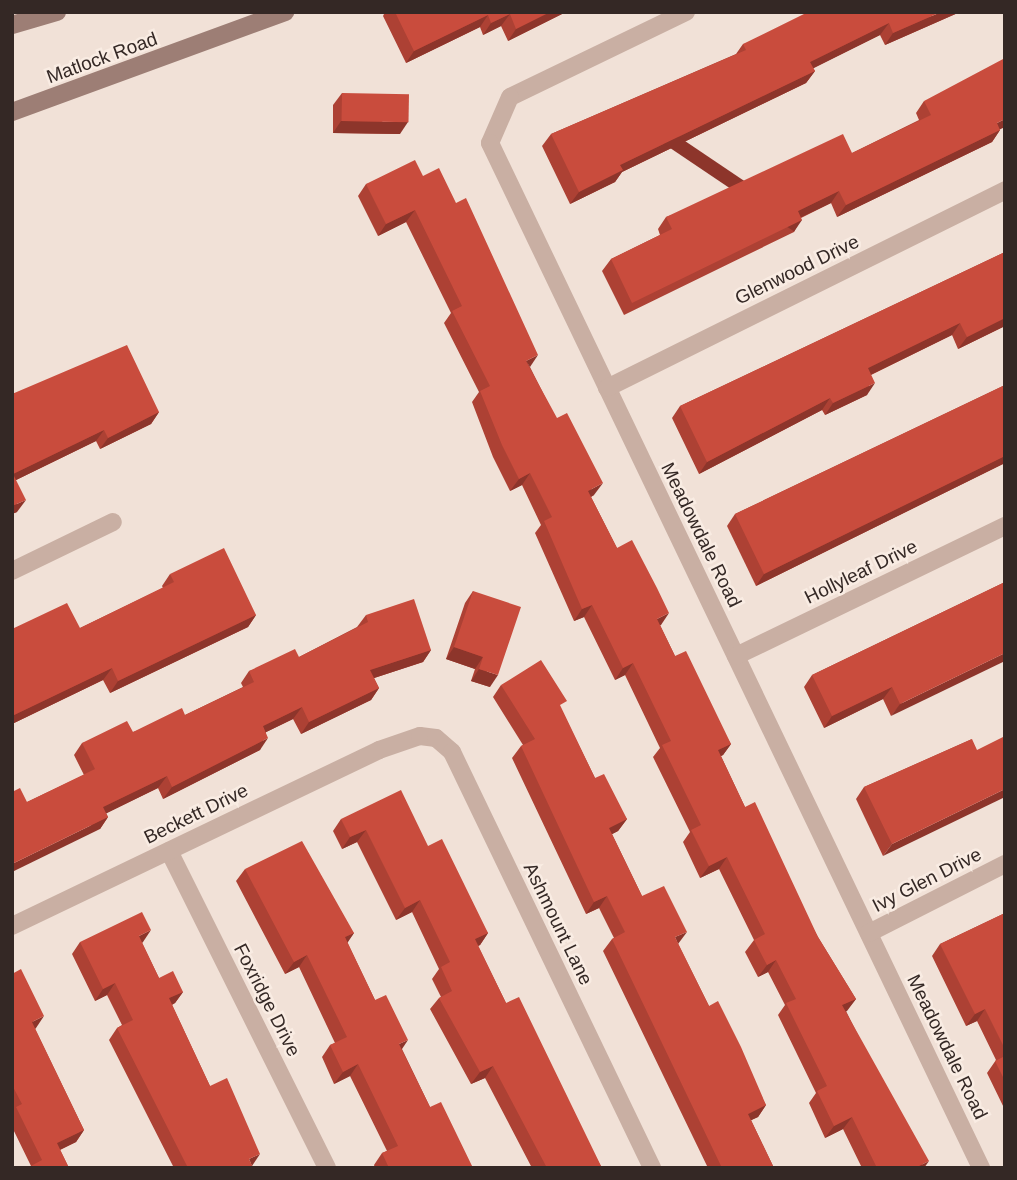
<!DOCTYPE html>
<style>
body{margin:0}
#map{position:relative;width:1017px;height:1180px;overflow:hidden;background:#f1e1d7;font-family:Helvetica,sans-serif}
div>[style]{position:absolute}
.street>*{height:18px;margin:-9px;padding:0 9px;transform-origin:9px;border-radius:9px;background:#c9afa3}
.secondary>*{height:18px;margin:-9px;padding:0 9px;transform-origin:9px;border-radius:9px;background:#9d7e75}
.wall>*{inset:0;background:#ad4134}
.shaded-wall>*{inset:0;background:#8d352b;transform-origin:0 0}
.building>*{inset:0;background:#c94c3d;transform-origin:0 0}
span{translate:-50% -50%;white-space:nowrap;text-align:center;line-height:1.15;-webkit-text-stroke:5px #f9ece3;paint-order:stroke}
.street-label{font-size:19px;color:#342825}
.frame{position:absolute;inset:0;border:14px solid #342825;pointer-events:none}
</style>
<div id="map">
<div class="street">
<div style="left:686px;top:12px;width:195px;rotate:154.2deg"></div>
<div style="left:510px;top:97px;width:50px;rotate:113.5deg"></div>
<div style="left:490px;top:143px;width:1137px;rotate:64.4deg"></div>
<div style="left:607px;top:388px;width:445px;rotate:-26.4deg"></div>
<div style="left:12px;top:571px;width:112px;rotate:-25.9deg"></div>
<div style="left:736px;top:656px;width:299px;rotate:-25.8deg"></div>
<div style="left:169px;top:851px;width:354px;rotate:63.5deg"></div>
<div style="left:12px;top:926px;width:407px;rotate:-25.6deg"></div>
<div style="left:379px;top:750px;width:43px;rotate:-18.9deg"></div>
<div style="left:420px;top:736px;width:16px;rotate:7deg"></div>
<div style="left:436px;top:738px;width:21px;rotate:41deg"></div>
<div style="left:452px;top:752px;width:462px;rotate:64.3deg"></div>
<div style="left:869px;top:933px;width:153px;rotate:-26.9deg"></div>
</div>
<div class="secondary">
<div style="left:12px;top:25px;width:47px;rotate:-16.1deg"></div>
<div style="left:12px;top:112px;width:291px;rotate:-20.1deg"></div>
</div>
<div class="wall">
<div style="clip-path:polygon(385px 12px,566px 12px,508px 41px,501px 26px,483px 35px,480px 27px,406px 63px,383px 16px)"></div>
<div style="clip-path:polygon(960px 12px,885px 45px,880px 35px,813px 68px,815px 71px,806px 83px,622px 172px,615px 182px,570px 204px,542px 146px,551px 134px,736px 54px,743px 44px)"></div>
<div style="clip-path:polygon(342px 93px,400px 134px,333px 133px,333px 105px)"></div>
<div style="clip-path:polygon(924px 101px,1000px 130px,992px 142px,837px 217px,831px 203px,801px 218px,794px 232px,624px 315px,602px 271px,611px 259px,660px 235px,658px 229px,666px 217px,852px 153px,919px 120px,916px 113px)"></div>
<div style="clip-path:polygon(423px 176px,530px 367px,594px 495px,591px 497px,617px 548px,661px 625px,660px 625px,675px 656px,731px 744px,723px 755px,721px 756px,745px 807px,818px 937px,856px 999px,846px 1011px,924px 1168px,862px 1168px,843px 1129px,825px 1138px,809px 1103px,816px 1093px,778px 1015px,785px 1005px,768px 972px,758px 977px,745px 952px,754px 940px,719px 869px,700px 878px,683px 842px,690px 832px,653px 757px,660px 748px,625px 675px,615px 680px,584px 617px,574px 621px,535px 533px,541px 525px,522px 485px,510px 491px,493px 457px,472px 402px,479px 392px,444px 323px,451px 313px,406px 222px,378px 236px,358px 196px,366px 184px)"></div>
<div style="clip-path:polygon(1005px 252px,1003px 327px,958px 349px,952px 335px,871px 375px,867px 395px,825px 415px,822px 410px,699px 474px,672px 418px,680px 406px)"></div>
<div style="clip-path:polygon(1005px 385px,1005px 463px,756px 586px,727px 526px,735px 514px)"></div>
<div style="clip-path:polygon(12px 394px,159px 412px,151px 424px,100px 449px,96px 441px,16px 480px,17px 512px,12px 514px)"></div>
<div style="clip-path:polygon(170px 574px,256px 615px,248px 627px,110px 693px,103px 680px,12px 724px,12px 629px,80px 628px,163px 588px,162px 586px)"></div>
<div style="clip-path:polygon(1005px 582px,891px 716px,883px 699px,824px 728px,804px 687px,812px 675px)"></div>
<div style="clip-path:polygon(473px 591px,490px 687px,471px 681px,475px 669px,446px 659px,465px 603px)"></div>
<div style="clip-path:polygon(366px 615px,431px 650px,423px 662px,374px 678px,379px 688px,371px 700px,301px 734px,293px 719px,266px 732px,260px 750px,163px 799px,158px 788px,106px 813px,108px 817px,100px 829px,27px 802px,84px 775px,74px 755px,82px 743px,133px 732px,185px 715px,243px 687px,241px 683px,249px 671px,299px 657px,357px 627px)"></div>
<div style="clip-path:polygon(501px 685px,561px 709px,595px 778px,627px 819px,618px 831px,612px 834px,642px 896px,678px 944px,709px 1006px,766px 1105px,758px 1117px,751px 1120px,774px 1168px,708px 1168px,603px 951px,612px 939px,614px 938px,599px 908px,586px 914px,512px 758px,521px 746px,523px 745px,493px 697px)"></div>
<div style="clip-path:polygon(972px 739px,883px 856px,856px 799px,864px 787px)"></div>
<div style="clip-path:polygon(341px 819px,428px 846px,488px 933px,480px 945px,478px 946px,506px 1003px,602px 1168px,532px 1168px,485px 1078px,471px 1084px,430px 1009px,439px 998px,441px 997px,432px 979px,439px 969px,412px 912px,396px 920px,357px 842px,342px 849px,333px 831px)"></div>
<div style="clip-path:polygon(245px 869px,354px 933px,347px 942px,375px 1000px,402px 1049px,430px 1107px,473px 1168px,375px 1168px,374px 1165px,382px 1153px,387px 1151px,350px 1076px,334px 1084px,322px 1057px,330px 1045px,335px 1043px,299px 967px,285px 974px,236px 881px)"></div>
<div style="clip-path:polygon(1005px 913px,1005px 1110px,987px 1073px,996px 1060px,977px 1021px,966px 1026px,932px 956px,940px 944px)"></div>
<div style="clip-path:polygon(80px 942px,143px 942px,142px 943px,159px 978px,183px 992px,175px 1003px,172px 1005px,210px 1086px,253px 1168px,174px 1168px,109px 1040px,117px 1028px,122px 1025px,107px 995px,95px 1001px,72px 954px)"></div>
<div style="clip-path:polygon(12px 974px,36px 1028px,35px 1029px,84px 1130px,76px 1142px,60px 1150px,69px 1168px,28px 1168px,31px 1166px,12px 1127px)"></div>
</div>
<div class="shaded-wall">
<div style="clip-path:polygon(550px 12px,566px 12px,508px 41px,516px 29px)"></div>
<div style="clip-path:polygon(941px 12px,960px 12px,885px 45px,893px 33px)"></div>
<div style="clip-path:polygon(510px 14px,501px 26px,483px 35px,491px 23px)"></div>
<div style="clip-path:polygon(488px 15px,480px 27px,406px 63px,414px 51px)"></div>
<div style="clip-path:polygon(889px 23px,880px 35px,802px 74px,810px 62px)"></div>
<div style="clip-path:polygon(815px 71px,806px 83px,622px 172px,615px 182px,570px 204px,579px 192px,620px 165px)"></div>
<div style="clip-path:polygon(1005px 119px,1005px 127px,988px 135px,997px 123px)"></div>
<div style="clip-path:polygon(341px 121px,408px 122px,400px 134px,333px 133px)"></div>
<div style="clip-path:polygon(1000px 130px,992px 142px,837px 217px,846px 205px)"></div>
<div style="clip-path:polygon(839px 191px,831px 203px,789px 223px,798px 211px)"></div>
<div style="clip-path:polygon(415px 210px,406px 222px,378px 236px,386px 224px)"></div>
<div style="left:802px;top:220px;width:14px;height:189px;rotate:124deg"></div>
<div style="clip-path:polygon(1005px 318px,1005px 324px,1003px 327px,958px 349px,967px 337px)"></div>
<div style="clip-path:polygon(960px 323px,952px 335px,860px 380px,868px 368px)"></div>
<div style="clip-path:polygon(538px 355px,530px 367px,526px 361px)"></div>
<div style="clip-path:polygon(875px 383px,867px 395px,825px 415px,833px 403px)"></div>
<div style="clip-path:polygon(830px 398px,822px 410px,699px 474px,707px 462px)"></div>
<div style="clip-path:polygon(159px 412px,151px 424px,100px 449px,108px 438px)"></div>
<div style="clip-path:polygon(104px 430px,96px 441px,12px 482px,13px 474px)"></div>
<div style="clip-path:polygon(1005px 456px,1005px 463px,756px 586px,764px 574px)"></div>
<div style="clip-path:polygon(530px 473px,522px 485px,510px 491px,519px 479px)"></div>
<div style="clip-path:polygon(603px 483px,594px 495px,580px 503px,588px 491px)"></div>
<div style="clip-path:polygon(26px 500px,17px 512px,12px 514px,12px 506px)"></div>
<div style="clip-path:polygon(592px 605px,584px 617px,574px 621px,582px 609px)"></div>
<div style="clip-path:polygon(669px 613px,661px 625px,648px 631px,657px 619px)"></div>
<div style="clip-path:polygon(256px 615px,248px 627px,110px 693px,118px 681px)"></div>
<div style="clip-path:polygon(454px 647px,483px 657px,475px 669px,446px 659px)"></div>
<div style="clip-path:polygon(431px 650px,423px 662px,362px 682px,370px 670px)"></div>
<div style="clip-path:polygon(1005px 653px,1005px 661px,891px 716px,900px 704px)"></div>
<div style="clip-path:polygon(633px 663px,625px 675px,615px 680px,623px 668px)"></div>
<div style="clip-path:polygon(112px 668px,103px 680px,12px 724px,12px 716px)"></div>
<div style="clip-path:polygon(479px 669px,498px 675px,490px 687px,471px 681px)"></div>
<div style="clip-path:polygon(892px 687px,883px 699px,824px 728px,832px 716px)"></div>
<div style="clip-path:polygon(379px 688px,371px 700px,301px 734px,309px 722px)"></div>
<div style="clip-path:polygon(302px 707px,293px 719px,254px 738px,263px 726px)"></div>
<div style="clip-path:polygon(268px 738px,260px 750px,163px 799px,172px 787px)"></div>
<div style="clip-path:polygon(731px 744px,723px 755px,709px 762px,718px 750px)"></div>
<div style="clip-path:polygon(167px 776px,158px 788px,95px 819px,103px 807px)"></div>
<div style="clip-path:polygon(1005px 789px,1005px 797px,883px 856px,892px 844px)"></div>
<div style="clip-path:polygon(108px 817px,100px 829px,12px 872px,12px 864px)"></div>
<div style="clip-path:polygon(627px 819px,618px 831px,601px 840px,609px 828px)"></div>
<div style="clip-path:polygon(366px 830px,357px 842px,342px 849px,350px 837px)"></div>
<div style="clip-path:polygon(727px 857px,719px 869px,700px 878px,709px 866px)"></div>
<div style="clip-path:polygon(607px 896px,599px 908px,586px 914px,594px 902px)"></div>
<div style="clip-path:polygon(420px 900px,412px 912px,396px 920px,405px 908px)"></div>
<div style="clip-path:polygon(151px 930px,143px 942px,130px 948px,139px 936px)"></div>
<div style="clip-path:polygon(687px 932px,678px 944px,675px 937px)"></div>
<div style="clip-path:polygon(354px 933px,346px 945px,345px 937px)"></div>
<div style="clip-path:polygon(488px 933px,480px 945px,467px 951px,475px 939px)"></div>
<div style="clip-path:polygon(307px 955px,299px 967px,285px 974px,294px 962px)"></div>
<div style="clip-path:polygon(776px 960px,768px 972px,758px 977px,767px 965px)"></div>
<div style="clip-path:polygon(115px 983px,107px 995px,95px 1001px,103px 989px)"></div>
<div style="clip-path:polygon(183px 992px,175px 1003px,161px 1010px,169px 998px)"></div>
<div style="clip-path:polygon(856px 999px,847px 1011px,834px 1017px,842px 1005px)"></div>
<div style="clip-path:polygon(985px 1009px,977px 1021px,966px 1026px,975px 1014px)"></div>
<div style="clip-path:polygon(44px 1016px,36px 1028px,24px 1034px,32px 1022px)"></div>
<div style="clip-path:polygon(408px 1040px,400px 1052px,399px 1044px)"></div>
<div style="clip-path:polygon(358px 1064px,350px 1076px,334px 1084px,343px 1072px)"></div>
<div style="clip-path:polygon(493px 1066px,485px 1078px,471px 1084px,480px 1072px)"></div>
<div style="clip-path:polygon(766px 1105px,758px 1117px,739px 1126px,748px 1114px)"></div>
<div style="clip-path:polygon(852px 1117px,843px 1129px,825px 1138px,834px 1126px)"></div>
<div style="clip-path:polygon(84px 1130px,76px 1142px,49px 1155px,57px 1143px)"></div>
<div style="clip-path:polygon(260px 1154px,252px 1166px,249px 1159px)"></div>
<div style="clip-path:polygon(929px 1161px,924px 1168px,915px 1168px)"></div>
</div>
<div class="building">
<div style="clip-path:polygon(395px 12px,550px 12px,516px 29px,510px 14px,491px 23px,488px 15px,414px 51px)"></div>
<div style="clip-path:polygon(808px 12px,941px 12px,893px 33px,889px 23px,810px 62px,815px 71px,620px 165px,623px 170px,579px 192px,551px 134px,746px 50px,743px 44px)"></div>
<div style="clip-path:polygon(1005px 58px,1005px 119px,997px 123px,1000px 130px,846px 205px,839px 191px,798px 211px,802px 220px,632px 303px,611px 259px,672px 229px,666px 217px,843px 134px,852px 153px,931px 115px,924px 101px)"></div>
<div style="left:342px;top:93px;width:67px;height:28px;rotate:1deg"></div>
<div style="clip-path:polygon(415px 160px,423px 176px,439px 168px,456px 203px,466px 198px,538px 355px,526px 361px,557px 418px,567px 413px,603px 483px,588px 491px,617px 548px,632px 540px,657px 588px,669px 613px,657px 619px,675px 656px,686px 651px,731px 744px,718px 750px,745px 807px,755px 802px,818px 937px,856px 999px,842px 1005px,929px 1161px,915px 1168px,877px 1168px,852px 1117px,834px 1126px,817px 1091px,827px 1086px,786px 1003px,796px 999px,776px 960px,767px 965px,754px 940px,765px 934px,727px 857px,709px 866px,691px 830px,701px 825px,662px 745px,671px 741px,633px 663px,623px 668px,592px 605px,582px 609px,544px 521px,552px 517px,530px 473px,519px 479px,502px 445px,480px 391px,490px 386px,452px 311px,462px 306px,415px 210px,386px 224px,366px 184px)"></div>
<div style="clip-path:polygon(1005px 252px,1005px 300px,1004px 300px,1005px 318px,967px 337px,960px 323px,868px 368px,875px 383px,833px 403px,830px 398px,707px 462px,680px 406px)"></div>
<div style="clip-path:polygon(127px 345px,159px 412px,108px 438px,104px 430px,13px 474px,26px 500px,12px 506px,12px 394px)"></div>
<div style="clip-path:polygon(1005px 385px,1005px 456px,764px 574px,735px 514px)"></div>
<div style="clip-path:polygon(224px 548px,256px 615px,118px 681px,112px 668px,12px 716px,12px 629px,67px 603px,80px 628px,174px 582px,170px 574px)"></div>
<div style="clip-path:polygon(1005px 582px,1005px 653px,900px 704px,892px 687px,832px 716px,812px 675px)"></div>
<div style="clip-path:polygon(473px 591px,521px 607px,498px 675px,479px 669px,483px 657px,454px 647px)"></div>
<div style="clip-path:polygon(414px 599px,431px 650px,370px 670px,379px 688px,309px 722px,302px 707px,263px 726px,268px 738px,172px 787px,167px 776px,103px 807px,108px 817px,12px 864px,12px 792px,20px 788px,27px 802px,95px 769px,82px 743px,127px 721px,133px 732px,182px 708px,185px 715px,254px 682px,249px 671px,295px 649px,299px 657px,368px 622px,366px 615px)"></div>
<div style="clip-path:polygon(541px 660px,567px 701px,560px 705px,595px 778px,604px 774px,627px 819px,609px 828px,642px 896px,664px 886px,687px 932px,675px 937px,709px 1006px,718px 1001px,741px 1047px,766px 1105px,748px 1114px,774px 1168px,722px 1168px,612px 939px,625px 932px,607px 896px,594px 902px,521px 746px,535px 739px,501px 685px)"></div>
<div style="clip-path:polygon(1005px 736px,1005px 789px,892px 844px,864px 787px,972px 739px,977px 750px)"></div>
<div style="clip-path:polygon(401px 790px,428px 846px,442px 839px,488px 933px,475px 939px,506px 1003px,519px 997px,602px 1168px,547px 1168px,493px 1066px,480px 1072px,439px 998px,452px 991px,441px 967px,450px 962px,420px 900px,405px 908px,366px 830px,350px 837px,341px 819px)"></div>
<div style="clip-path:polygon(302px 841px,354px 933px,345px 937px,375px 1000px,386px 995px,408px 1040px,399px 1044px,430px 1107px,441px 1102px,473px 1168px,389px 1168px,382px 1153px,398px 1146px,358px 1064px,343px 1072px,330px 1045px,347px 1037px,307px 955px,294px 962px,245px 869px)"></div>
<div style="clip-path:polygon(142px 912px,151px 930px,139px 936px,159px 978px,173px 971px,183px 992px,169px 998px,210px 1086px,227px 1078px,260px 1154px,249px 1159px,253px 1168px,188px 1168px,117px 1028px,133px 1020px,115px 983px,103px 989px,80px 942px)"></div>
<div style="clip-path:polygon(1005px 913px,1005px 1049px,985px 1009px,975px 1014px,940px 944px)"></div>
<div style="clip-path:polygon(21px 969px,44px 1016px,32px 1022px,84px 1130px,57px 1143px,69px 1168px,30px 1168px,29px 1167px,42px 1160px,16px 1107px,22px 1104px,12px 1085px,12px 974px)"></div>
<div style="clip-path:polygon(1005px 1056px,1005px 1081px,995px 1061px)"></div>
</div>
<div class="street-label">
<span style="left:102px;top:58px;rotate:-20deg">Matlock Road</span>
<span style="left:797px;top:270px;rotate:-26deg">Glenwood Drive</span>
<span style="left:701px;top:535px;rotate:64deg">Meadowdale Road</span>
<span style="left:861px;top:572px;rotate:-26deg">Hollyleaf Drive</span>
<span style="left:196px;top:814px;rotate:-26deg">Beckett Drive</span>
<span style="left:927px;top:880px;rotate:-27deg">Ivy Glen Drive</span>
<span style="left:558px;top:924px;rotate:64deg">Ashmount Lane</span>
<span style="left:267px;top:1000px;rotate:63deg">Foxridge Drive</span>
<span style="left:947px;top:1047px;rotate:64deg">Meadowdale Road</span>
</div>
<div class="frame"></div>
</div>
